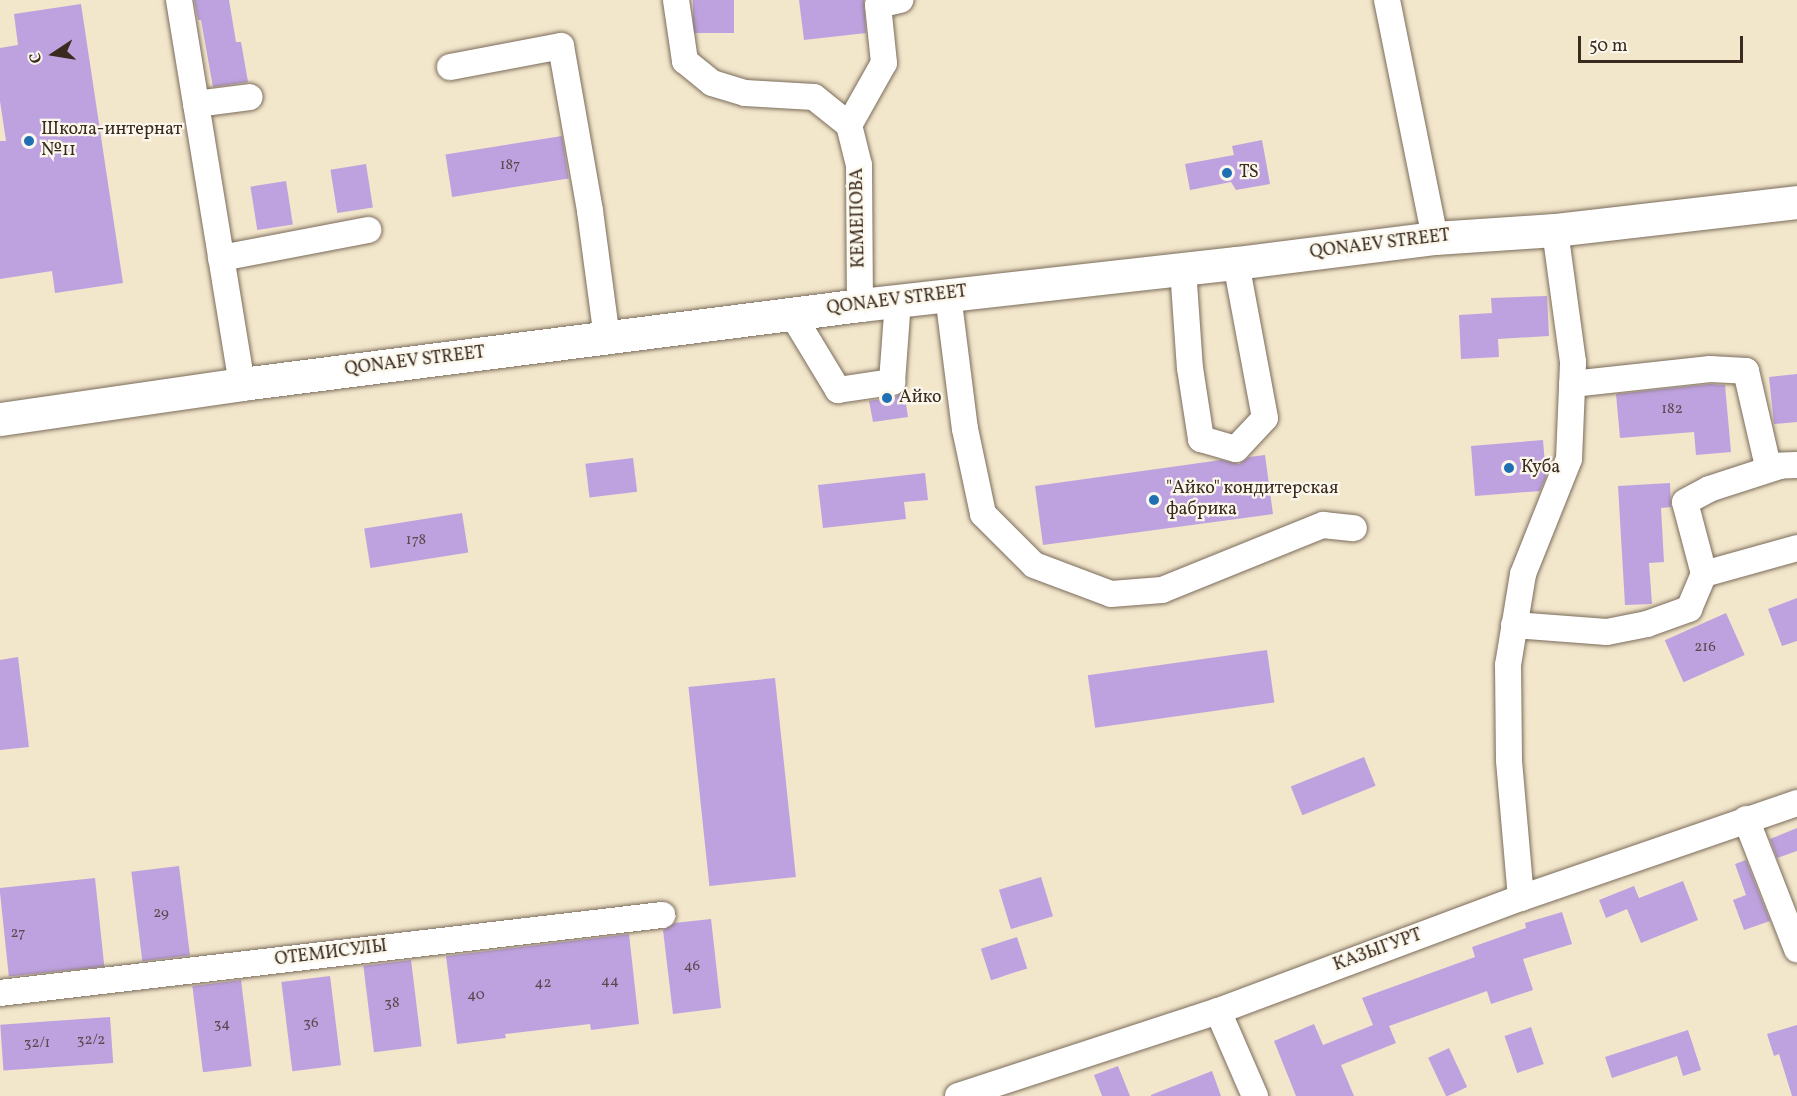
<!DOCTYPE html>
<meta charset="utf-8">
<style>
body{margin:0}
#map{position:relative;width:1797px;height:1096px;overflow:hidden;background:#f2e6cb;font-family:Vollkorn,serif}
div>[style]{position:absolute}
.building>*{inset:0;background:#bea2e0;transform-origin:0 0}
.roads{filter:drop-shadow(0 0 2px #7b6c5b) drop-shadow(0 0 2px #7b6c5b)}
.minor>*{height:26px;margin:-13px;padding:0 13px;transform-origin:13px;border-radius:13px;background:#fff}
.secondary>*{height:33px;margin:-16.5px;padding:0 16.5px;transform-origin:16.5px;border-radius:16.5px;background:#fff}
.dots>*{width:16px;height:16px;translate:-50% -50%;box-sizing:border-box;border:3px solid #fbf7ec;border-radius:50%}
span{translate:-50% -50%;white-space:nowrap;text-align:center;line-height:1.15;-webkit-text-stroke:4.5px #fbf7ec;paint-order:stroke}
.number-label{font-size:15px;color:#5c484e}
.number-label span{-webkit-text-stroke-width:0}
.poi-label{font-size:18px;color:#3b2a1e}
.left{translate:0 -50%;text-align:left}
.street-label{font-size:18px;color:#3b2a1e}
.north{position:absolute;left:24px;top:24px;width:60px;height:60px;-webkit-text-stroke:4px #fbf7ec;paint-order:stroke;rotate:258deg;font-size:16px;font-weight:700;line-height:24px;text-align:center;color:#3b2a1e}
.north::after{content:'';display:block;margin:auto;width:21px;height:27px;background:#3b2a1e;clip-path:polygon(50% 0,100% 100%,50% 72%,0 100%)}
.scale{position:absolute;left:1578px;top:36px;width:165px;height:27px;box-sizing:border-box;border:3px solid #3b2a1e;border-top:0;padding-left:8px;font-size:18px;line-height:21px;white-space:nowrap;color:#3b2a1e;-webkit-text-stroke:4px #fbf7ec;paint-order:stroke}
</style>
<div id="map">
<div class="building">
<div style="clip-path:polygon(194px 0,229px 0,236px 42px,241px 42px,248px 82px,213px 87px,201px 20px,198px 20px)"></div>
<div style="left:693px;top:0;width:41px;height:33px"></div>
<div style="clip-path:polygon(799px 0,864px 0,866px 33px,804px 40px)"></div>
<div style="clip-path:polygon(81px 4px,123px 283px,55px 293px,52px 271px,0 279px,0 141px,6px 141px,0 101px,0 48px,18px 45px,14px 14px)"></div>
<div style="left:562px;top:136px;width:43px;height:118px;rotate:81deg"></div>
<div style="clip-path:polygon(1262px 140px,1270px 184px,1236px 190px,1231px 182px,1190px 190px,1185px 164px,1234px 155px,1232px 146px)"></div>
<div style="left:366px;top:164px;width:44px;height:36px;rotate:81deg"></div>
<div style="left:286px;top:181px;width:44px;height:36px;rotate:81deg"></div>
<div style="clip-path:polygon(1547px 296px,1549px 336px,1498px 339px,1499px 357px,1461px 359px,1459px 315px,1492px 313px,1491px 298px)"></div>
<div style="clip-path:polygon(1797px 374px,1797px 422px,1774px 424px,1769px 377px)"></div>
<div style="clip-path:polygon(1710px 384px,1725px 385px,1731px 452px,1696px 455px,1694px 432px,1620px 438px,1616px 394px)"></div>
<div style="clip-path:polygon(904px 391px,908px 417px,873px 422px,869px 401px,895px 397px)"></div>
<div style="clip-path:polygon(1543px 440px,1546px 477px,1540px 491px,1475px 496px,1471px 446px)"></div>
<div style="clip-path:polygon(1265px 455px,1273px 514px,1043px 545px,1035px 486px,1221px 460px,1239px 464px,1249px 457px)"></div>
<div style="left:633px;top:458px;width:34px;height:48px;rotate:83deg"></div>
<div style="clip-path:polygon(925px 473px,928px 500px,904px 502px,906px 519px,823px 528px,818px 485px)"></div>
<div style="clip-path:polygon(1670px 483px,1671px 507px,1661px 508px,1664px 562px,1649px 563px,1652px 604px,1625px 605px,1618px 486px)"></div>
<div style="left:462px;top:513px;width:40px;height:99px;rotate:81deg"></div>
<div style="clip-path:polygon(1797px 598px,1797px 641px,1782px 646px,1768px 609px)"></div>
<div style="left:1726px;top:613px;width:46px;height:67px;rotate:66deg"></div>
<div style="left:1267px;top:650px;width:53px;height:181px;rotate:82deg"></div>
<div style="clip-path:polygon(18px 657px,29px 747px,0 750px,0 660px)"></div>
<div style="left:775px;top:678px;width:200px;height:87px;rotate:84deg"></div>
<div style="left:1364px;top:757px;width:31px;height:79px;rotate:68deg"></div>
<div style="clip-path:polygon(1797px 828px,1797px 851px,1777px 858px,1770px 839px)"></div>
<div style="clip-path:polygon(1746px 860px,1770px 921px,1744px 930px,1733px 900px,1746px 895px,1735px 864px)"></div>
<div style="left:179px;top:866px;width:90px;height:48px;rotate:83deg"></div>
<div style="left:1041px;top:877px;width:41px;height:44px;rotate:73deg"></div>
<div style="left:95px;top:878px;width:89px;height:96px;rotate:84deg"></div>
<div style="clip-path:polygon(1683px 881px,1698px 920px,1641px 943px,1627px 909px,1606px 918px,1599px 900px,1634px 886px,1639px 898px)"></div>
<div style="clip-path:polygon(1562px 912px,1572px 944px,1523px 959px,1533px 990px,1491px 1004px,1487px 991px,1389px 1026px,1396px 1043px,1341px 1065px,1354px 1096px,1296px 1096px,1274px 1041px,1314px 1024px,1323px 1045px,1373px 1025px,1362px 998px,1475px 957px,1472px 947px,1526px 928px,1525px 923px)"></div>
<div style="clip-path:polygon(711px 919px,721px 1008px,673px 1014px,663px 930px,674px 923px)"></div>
<div style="clip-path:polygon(629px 934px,639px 1024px,591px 1030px,590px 1024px,505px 1034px,506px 1038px,457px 1044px,446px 956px)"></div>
<div style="left:1017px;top:937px;width:33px;height:38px;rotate:72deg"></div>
<div style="left:411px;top:960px;width:87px;height:48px;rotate:83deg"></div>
<div style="left:330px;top:976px;width:90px;height:49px;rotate:83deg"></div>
<div style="left:241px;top:980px;width:87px;height:49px;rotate:83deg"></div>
<div style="left:110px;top:1017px;width:46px;height:110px;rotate:86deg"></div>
<div style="clip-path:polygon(1797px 1025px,1797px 1096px,1792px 1096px,1779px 1054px,1774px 1056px,1767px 1034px)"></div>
<div style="left:1531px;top:1027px;width:39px;height:28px;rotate:71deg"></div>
<div style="clip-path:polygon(1688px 1030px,1701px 1070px,1683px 1076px,1677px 1056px,1612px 1078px,1605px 1057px)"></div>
<div style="left:1449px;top:1048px;width:43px;height:23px;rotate:65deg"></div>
<div style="clip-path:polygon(1118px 1066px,1130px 1096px,1102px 1096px,1094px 1075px)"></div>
<div style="clip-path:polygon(1212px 1071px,1221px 1096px,1151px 1096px,1151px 1095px)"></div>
</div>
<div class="roads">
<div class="minor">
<div style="left:179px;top:0;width:389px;rotate:80.7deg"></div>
<div style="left:676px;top:0;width:62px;rotate:81.6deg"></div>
<div style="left:685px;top:61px;width:35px;rotate:39deg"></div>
<div style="left:712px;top:83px;width:34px;rotate:17deg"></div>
<div style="left:745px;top:93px;width:69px;rotate:3.3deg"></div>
<div style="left:814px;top:97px;width:45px;rotate:38.7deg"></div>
<div style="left:849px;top:125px;width:41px;rotate:76deg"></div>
<div style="left:859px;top:165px;width:140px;rotate:89.6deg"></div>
<div style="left:1387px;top:0;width:243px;rotate:78.6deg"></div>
<div style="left:450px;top:67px;width:113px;rotate:-10.7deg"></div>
<div style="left:561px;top:46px;width:168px;rotate:80deg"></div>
<div style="left:590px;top:211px;width:128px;rotate:82.4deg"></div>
<div style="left:196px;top:104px;width:54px;rotate:-7.4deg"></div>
<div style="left:849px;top:125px;width:71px;rotate:-60.6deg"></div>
<div style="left:884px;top:63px;width:58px;rotate:-95.9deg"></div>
<div style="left:878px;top:5px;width:23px;rotate:-13deg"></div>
<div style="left:221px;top:258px;width:150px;rotate:-10.8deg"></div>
<div style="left:1183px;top:269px;width:99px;rotate:86deg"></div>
<div style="left:1190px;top:368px;width:72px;rotate:81.2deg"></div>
<div style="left:1201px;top:439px;width:36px;rotate:16deg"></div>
<div style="left:1236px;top:449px;width:42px;rotate:-46.9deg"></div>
<div style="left:1265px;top:418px;width:158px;rotate:-100.6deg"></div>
<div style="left:948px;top:295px;width:135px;rotate:82.8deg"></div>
<div style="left:965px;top:429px;width:87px;rotate:78deg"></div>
<div style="left:983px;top:514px;width:72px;rotate:45deg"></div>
<div style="left:1034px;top:565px;width:82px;rotate:20.6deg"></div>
<div style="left:1111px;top:594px;width:51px;rotate:-4.5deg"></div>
<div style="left:1162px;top:590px;width:174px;rotate:-22deg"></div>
<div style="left:1323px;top:525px;width:31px;rotate:6deg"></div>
<div style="left:792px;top:314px;width:89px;rotate:58.8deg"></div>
<div style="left:838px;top:390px;width:55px;rotate:-8.4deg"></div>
<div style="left:892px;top:382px;width:82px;rotate:-85.8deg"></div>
<div style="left:1572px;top:384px;width:139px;rotate:-6.2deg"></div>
<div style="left:1710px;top:369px;width:36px;rotate:3deg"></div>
<div style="left:1746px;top:371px;width:98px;rotate:77deg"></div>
<div style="left:1768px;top:466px;width:29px;rotate:-2deg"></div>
<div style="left:1704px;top:574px;width:74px;rotate:-104.8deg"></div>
<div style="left:1685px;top:502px;width:27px;rotate:-28deg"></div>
<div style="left:1709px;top:489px;width:75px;rotate:-17.9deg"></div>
<div style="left:1514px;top:625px;width:93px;rotate:4.3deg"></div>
<div style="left:1607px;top:632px;width:41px;rotate:-11.3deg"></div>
<div style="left:1647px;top:624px;width:45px;rotate:-19.7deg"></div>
<div style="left:1689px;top:609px;width:38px;rotate:-67deg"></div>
<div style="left:1704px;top:574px;width:97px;rotate:-15.6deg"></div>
<div style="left:1746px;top:819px;width:140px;rotate:68.6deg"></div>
<div style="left:1521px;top:898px;width:139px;rotate:-95deg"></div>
<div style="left:1509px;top:760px;width:95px;rotate:-90.6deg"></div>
<div style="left:1508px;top:665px;width:92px;rotate:-80.6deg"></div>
<div style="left:1523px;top:574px;width:124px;rotate:-68.2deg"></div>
<div style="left:1569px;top:459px;width:97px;rotate:-87.6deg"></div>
<div style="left:1573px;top:362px;width:133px;rotate:-97.8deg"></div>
<div style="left:0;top:993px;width:667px;rotate:-6.72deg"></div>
<div style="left:1218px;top:1011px;width:93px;rotate:66.5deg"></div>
<div style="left:958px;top:1096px;width:274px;rotate:-18.1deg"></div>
<div style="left:1218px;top:1011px;width:323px;rotate:-20.5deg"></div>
<div style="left:1521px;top:898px;width:292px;rotate:-19deg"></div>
</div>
<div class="secondary">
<div style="left:0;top:419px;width:245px;rotate:-8.2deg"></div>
<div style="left:242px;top:384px;width:623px;rotate:-7.28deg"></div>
<div style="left:860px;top:305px;width:378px;rotate:-6.4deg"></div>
<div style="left:1236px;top:263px;width:201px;rotate:-7.2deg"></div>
<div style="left:1435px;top:238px;width:120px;rotate:-3.8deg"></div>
<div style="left:1555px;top:230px;width:244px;rotate:-6.6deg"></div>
</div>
</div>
<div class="dots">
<div style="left:29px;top:141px;background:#1f6fb2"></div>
<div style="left:1227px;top:173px;background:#1f6fb2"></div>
<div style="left:887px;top:398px;background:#1f6fb2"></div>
<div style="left:1509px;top:468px;background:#1f6fb2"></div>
<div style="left:1154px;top:500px;background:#1f6fb2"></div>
</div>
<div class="number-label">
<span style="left:510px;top:166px">187</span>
<span style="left:1672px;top:410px">182</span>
<span style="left:416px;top:541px">178</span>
<span style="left:1705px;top:648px">216</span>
<span style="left:161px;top:914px">29</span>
<span style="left:18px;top:934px">27</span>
<span style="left:692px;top:967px">46</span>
<span style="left:610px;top:982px">44</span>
<span style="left:543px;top:984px">42</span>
<span style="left:476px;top:996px">40</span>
<span style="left:392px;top:1004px">38</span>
<span style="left:311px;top:1024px">36</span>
<span style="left:222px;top:1025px">34</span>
<span style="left:91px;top:1041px">32/2</span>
<span style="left:37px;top:1044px">32/1</span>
</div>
<div class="poi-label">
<span class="left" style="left:41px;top:141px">Школа-интернат<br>№11</span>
<span class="left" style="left:1239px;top:173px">TS</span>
<span class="left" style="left:899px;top:398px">Айко</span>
<span class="left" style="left:1521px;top:468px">Куба</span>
<span class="left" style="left:1166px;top:500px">"Айко" кондитерская<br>фабрика</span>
</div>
<div class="street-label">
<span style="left:859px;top:218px;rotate:-91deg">КЕМЕПОВА</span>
<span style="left:1380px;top:245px;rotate:-7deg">QONAEV STREET</span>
<span style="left:897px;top:301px;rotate:-7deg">QONAEV STREET</span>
<span style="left:415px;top:362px;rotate:-7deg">QONAEV STREET</span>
<span style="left:1378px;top:951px;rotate:-20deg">КАЗЫГУРТ</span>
<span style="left:331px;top:954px;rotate:-7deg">ОТЕМИСУЛЫ</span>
</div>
<div class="north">С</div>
<div class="scale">50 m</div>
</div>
